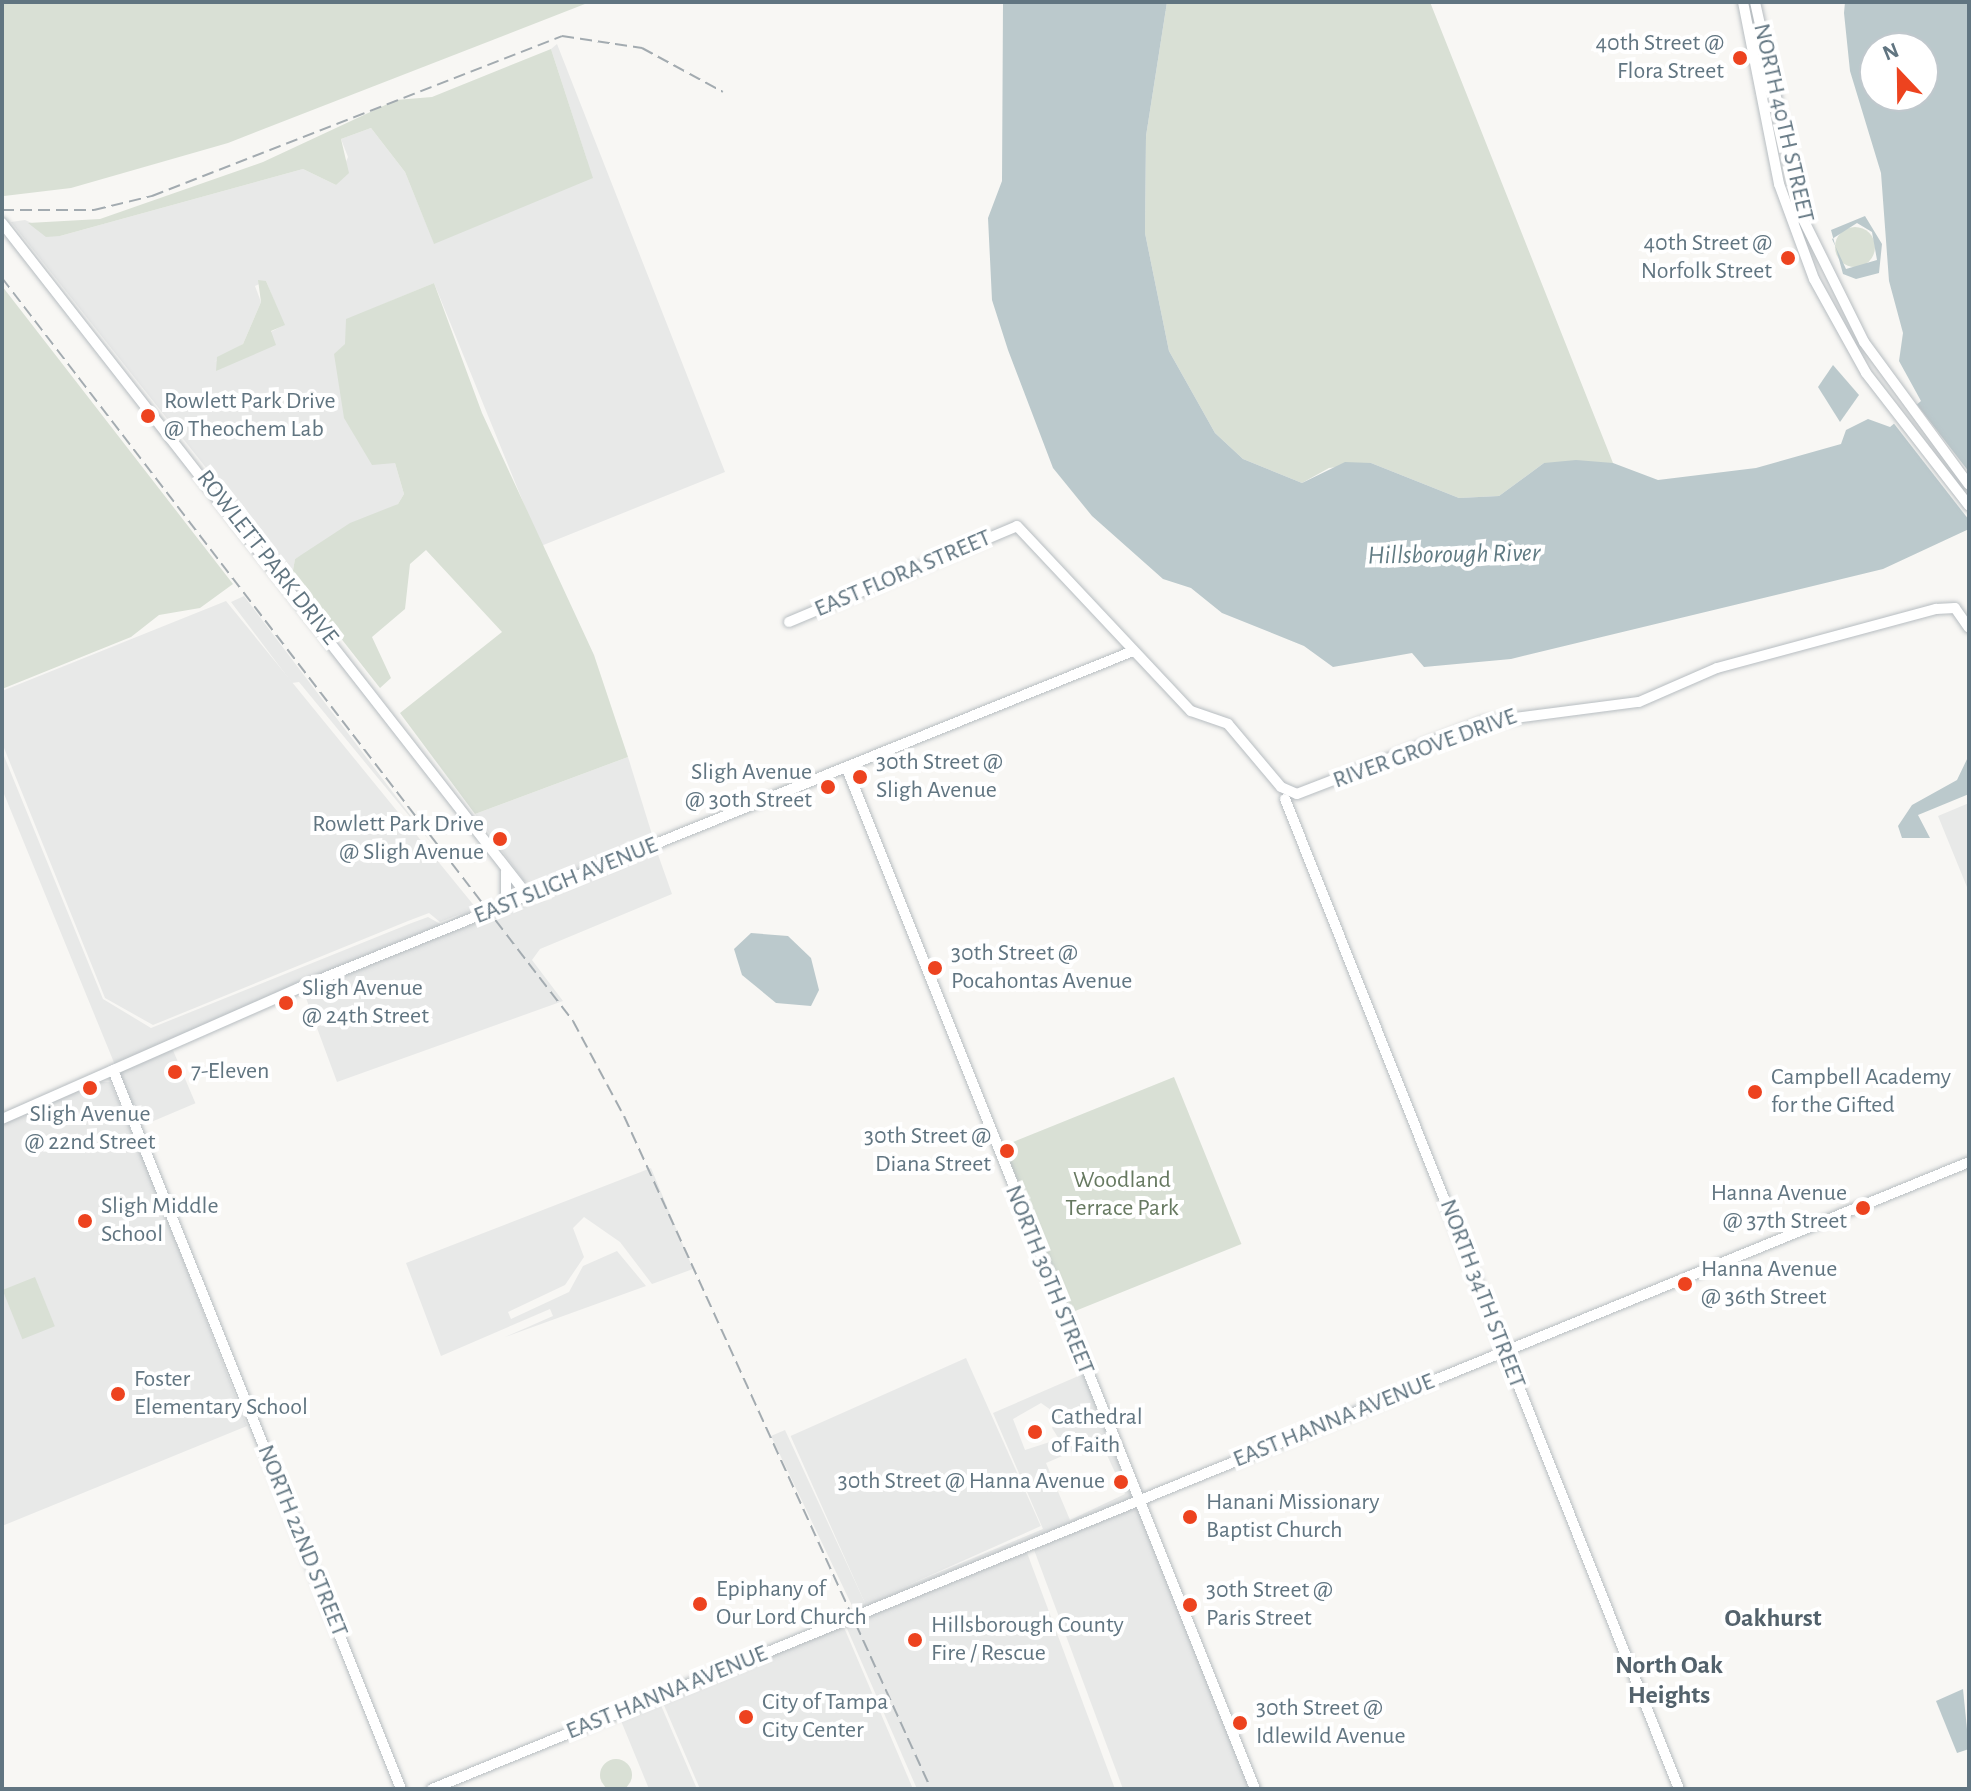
<!DOCTYPE html>
<style>
body{margin:0}
#map{position:relative;width:1971px;height:1791px;overflow:hidden;background:#f8f7f4;font-family:"Alegreya Sans",sans-serif}
div>[style]{position:absolute}
.built>*{inset:0;background:#e8e9e8;transform-origin:0 0}
.green>*{inset:0;background:#d9e0d5;transform-origin:0 0}
.round{border-radius:50%}
.water>*{inset:0;background:#bbc9cc}
.pier>*{inset:0;background:#f8f7f4}
.roads{filter:drop-shadow(0 0 2px #b7bdc1) drop-shadow(0 0 2px #b7bdc1)}
.secondary>*{height:10px;margin:-5px;padding:0 5px;transform-origin:5px;border-radius:5px;background:#fff}
.rail>*{height:2px;margin-top:-1px;transform-origin:0;background:repeating-linear-gradient(90deg,#a3abb0 0 12px,transparent 0 18px)}
.dots>*{width:22px;height:22px;translate:-50% -50%;box-sizing:border-box;border:4px solid #fff;border-radius:50%}
span{translate:-50% -50%;white-space:nowrap;text-align:center;line-height:1.15;-webkit-text-stroke:8px #fff;paint-order:stroke}
.poi-label{font-size:24px;color:#617581}
.right{translate:-100% -50%;text-align:right}
.left{translate:0 -50%;text-align:left}
.street-label{font-size:24px;color:#617581}
.park-label{font-size:24px;color:#667960}
.water-label{font-size:26px;color:#607b83;font-style:italic}
.neighbourhood-label{font-size:26px;color:#53626c;font-weight:700}
.frame{position:absolute;inset:0;border:4px solid #617581;pointer-events:none}
.north{position:absolute;left:1859px;top:32px;width:80px;height:80px;box-sizing:border-box;background:#fff;border:2px solid #c0c8cd;border-radius:50%;rotate:338deg;font-size:22px;font-weight:700;line-height:32px;text-align:center;color:#617581}
.north::after{content:'';display:block;margin:auto;width:28px;height:36px;background:#ed431f;clip-path:polygon(50% 0,100% 100%,50% 72%,0 100%)}
</style>
<div id="map">
<div class="built">
<div style="clip-path:polygon(evenodd,557px 44px,725px 472px,541px 546px,434px 283px,367px 311px,383px 463px,395px 463px,404px 494px,398px 504px,295px 559px,292px 576px,11px 222px,25px 220px,60px 236px,303px 169px,336px 185px,348px 157px,341px 139px,371px 128px,405px 172px,434px 243px,587px 160px,551px 49px,557px 44px,266px 281px,284px 325px,214px 362px,243px 344px,261px 302px,255px 286px,266px 281px)"></div>
<div style="clip-path:polygon(244px 596px,385px 782px,433px 845px,299px 682px,292px 683px,231px 602px)"></div>
<div style="clip-path:polygon(226px 601px,476px 908px,440px 922px,429px 913px,408px 921px,153px 1025px,105px 998px,2px 743px,2px 691px)"></div>
<div style="clip-path:polygon(2px 751px,103px 999px,151px 1028px,409px 924px,428px 917px,442px 925px,478px 904px,482px 910px,115px 1065px,2px 789px)"></div>
<div style="clip-path:polygon(628px 757px,654px 841px,542px 886px,524px 881px,475px 814px)"></div>
<div style="clip-path:polygon(1969px 803px,1969px 892px,1938px 816px)"></div>
<div style="clip-path:polygon(656px 849px,672px 894px,540px 949px,532px 960px,563px 1001px,337px 1082px,303px 990px,487px 916px,552px 899px,549px 892px)"></div>
<div style="left:172px;top:1048px;width:60px;height:59px;rotate:67deg"></div>
<div style="clip-path:polygon(101px 1082px,110px 1082px,146px 1164px,247px 1426px,2px 1526px,2px 1121px)"></div>
<div style="clip-path:polygon(651px 1168px,693px 1269px,652px 1284px,620px 1242px,584px 1217px,573px 1228px,584px 1257px,565px 1285px,508px 1312px,511px 1319px,569px 1292px,583px 1266px,617px 1251px,646px 1286px,505px 1337px,553px 1316px,550px 1309px,441px 1356px,406px 1263px)"></div>
<div style="left:966px;top:1358px;width:184px;height:192px;rotate:66deg"></div>
<div style="clip-path:polygon(evenodd,1083px 1374px,1133px 1499px,855px 1612px,771px 1436px,785px 1430px,865px 1603px,1043px 1529px,993px 1413px,1083px 1374px,1041px 1403px,1058px 1415px,1052px 1428px,1059px 1439px,1025px 1450px,1013px 1419px,1041px 1403px,1083px 1374px,1100px 1440px,1125px 1494px,1070px 1520px,1046px 1463px,1100px 1440px)"></div>
<div style="clip-path:polygon(1136px 1506px,1191px 1636px,1252px 1789px,1123px 1789px,1033px 1547px)"></div>
<div style="clip-path:polygon(1026px 1550px,1115px 1789px,917px 1789px,845px 1624px)"></div>
<div style="clip-path:polygon(843px 1625px,913px 1789px,700px 1789px,663px 1703px)"></div>
<div style="clip-path:polygon(660px 1701px,660px 1703px,697px 1789px,649px 1789px,619px 1716px)"></div>
</div>
<div class="green">
<div style="clip-path:polygon(2px 2px,590px 2px,228px 143px,71px 188px,4px 196px)"></div>
<div style="clip-path:polygon(1167px 2px,1430px 2px,1613px 463px,1544px 463px,1499px 496px,1459px 498px,1371px 463px,1329px 468px,1302px 483px,1243px 459px,1215px 433px,1169px 351px,1145px 233px,1146px 136px)"></div>
<div style="clip-path:polygon(551px 49px,593px 178px,434px 244px,405px 172px,371px 128px,341px 139px,349px 173px,336px 185px,303px 169px,60px 236px,46px 237px,28px 223px,100px 219px,263px 162px,396px 100px,432px 97px)"></div>
<div class="round" style="left:1835px;top:227px;width:40px;height:40px"></div>
<div style="clip-path:polygon(258px 280px,266px 281px,285px 325px,271px 331px,276px 345px,216px 371px,217px 357px,243px 344px,261px 302px)"></div>
<div style="clip-path:polygon(434px 283px,482px 413px,594px 655px,628px 757px,475px 814px,400px 713px,502px 632px,426px 550px,410px 564px,405px 609px,372px 637px,391px 678px,380px 688px,292px 576px,295px 559px,350px 523px,398px 504px,404px 494px,395px 463px,372px 465px,344px 418px,334px 354px,345px 344px,346px 319px)"></div>
<div style="clip-path:polygon(2px 286px,233px 584px,200px 608px,159px 615px,131px 637px,2px 689px)"></div>
<div style="left:1174px;top:1077px;width:180px;height:184px;rotate:68deg"></div>
<div style="left:35px;top:1277px;width:53px;height:35px;rotate:68deg"></div>
<div class="round" style="left:600px;top:1759px;width:32px;height:32px"></div>
</div>
<div class="water">
<div style="clip-path:polygon(evenodd,1003px 2px,1167px 2px,1146px 136px,1145px 233px,1169px 351px,1215px 433px,1243px 459px,1302px 483px,1345px 462px,1371px 463px,1459px 498px,1499px 496px,1544px 463px,1576px 460px,1613px 463px,1658px 480px,1756px 468px,1841px 444px,1846px 430px,1868px 419px,1890px 427px,1921px 401px,1899px 361px,1903px 333px,1889px 281px,1881px 173px,1850px 71px,1844px 13px,1845px 2px,1969px 2px,1969px 529px,1883px 569px,1511px 659px,1424px 667px,1412px 653px,1333px 667px,1304px 646px,1222px 613px,1191px 588px,1163px 579px,1092px 516px,1053px 468px,1008px 350px,992px 300px,988px 218px,1002px 181px,1003px 2px,1875px 48px,1923px 48px,1923px 96px,1875px 96px,1875px 48px)"></div>
<div style="clip-path:polygon(evenodd,1865px 216px,1882px 244px,1879px 273px,1856px 279px,1843px 274px,1831px 230px,1865px 216px,1857px 223px,1872px 232px,1877px 260px,1846px 269px,1832px 239px,1857px 223px)"></div>
<div style="clip-path:polygon(1833px 365px,1859px 395px,1840px 422px,1818px 387px)"></div>
<div style="clip-path:polygon(1969px 755px,1969px 794px,1918px 815px,1930px 838px,1902px 838px,1898px 826px,1912px 805px,1957px 780px)"></div>
<div style="clip-path:polygon(751px 933px,788px 936px,811px 958px,819px 990px,811px 1006px,776px 1003px,742px 975px,734px 949px)"></div>
<div style="clip-path:polygon(1963px 1689px,1969px 1749px,1957px 1753px,1936px 1701px)"></div>
</div>
<div class="pier">
<div style="clip-path:polygon(1915px 402px,1969px 472px,1969px 520px,1892px 421px)"></div>
</div>
<div class="roads">
<div class="secondary">
<div style="left:1743px;top:2px;width:186px;rotate:78.8deg"></div>
<div style="left:1779px;top:184px;width:101px;rotate:69.8deg"></div>
<div style="left:1814px;top:279px;width:107px;rotate:61deg"></div>
<div style="left:1866px;top:373px;width:168px;rotate:52.2deg"></div>
<div style="left:1755px;top:2px;width:222px;rotate:77.5deg"></div>
<div style="left:1803px;top:219px;width:137px;rotate:63.6deg"></div>
<div style="left:1864px;top:342px;width:177px;rotate:53.7deg"></div>
<div style="left:2px;top:223px;width:854px;rotate:51.99deg"></div>
<div style="left:789px;top:622px;width:247px;rotate:-22.8deg"></div>
<div style="left:1017px;top:526px;width:254px;rotate:46.8deg"></div>
<div style="left:1191px;top:711px;width:39px;rotate:19deg"></div>
<div style="left:1228px;top:724px;width:82px;rotate:49.9deg"></div>
<div style="left:1281px;top:787px;width:17px;rotate:24deg"></div>
<div style="left:1297px;top:794px;width:200px;rotate:-21.1deg"></div>
<div style="left:1484px;top:722px;width:156px;rotate:-7.4deg"></div>
<div style="left:1639px;top:702px;width:85px;rotate:-23.6deg"></div>
<div style="left:1717px;top:668px;width:227px;rotate:-15.1deg"></div>
<div style="left:1936px;top:609px;width:19px;rotate:-3deg"></div>
<div style="left:1955px;top:608px;width:24px;rotate:55deg"></div>
<div style="left:847px;top:769px;width:1099px;rotate:68.2deg"></div>
<div style="left:1285px;top:799px;width:1066px;rotate:68.3deg"></div>
<div style="left:506px;top:871px;width:33px;rotate:90deg"></div>
<div style="left:113px;top:1070px;width:775px;rotate:68.17deg"></div>
<div style="left:2px;top:1119px;width:325px;rotate:-23.8deg"></div>
<div style="left:299px;top:988px;width:900px;rotate:-22deg"></div>
<div style="left:432px;top:1789px;width:1660px;rotate:-22.19deg"></div>
</div>
</div>
<div class="rail">
<div style="left:2px;top:210px;width:92px"></div>
<div style="left:94px;top:210px;width:60px;rotate:-13.6deg"></div>
<div style="left:152px;top:196px;width:440px;rotate:-21.3deg"></div>
<div style="left:562px;top:36px;width:81px;rotate:8.5deg"></div>
<div style="left:642px;top:48px;width:92px;rotate:28.5deg"></div>
<div style="left:2px;top:278px;width:937px;rotate:52.46deg"></div>
<div style="left:573px;top:1021px;width:108px;rotate:61.8deg"></div>
<div style="left:624px;top:1116px;width:740px;rotate:65.48deg"></div>
</div>
<div class="dots">
<div style="left:1740px;top:58px;background:#ed431f"></div>
<div style="left:1788px;top:258px;background:#ed431f"></div>
<div style="left:148px;top:416px;background:#ed431f"></div>
<div style="left:860px;top:777px;background:#ed431f"></div>
<div style="left:828px;top:787px;background:#ed431f"></div>
<div style="left:500px;top:839px;background:#ed431f"></div>
<div style="left:935px;top:968px;background:#ed431f"></div>
<div style="left:286px;top:1003px;background:#ed431f"></div>
<div style="left:175px;top:1072px;background:#ed431f"></div>
<div style="left:90px;top:1088px;background:#ed431f"></div>
<div style="left:1755px;top:1092px;background:#ed431f"></div>
<div style="left:1007px;top:1151px;background:#ed431f"></div>
<div style="left:1863px;top:1208px;background:#ed431f"></div>
<div style="left:85px;top:1221px;background:#ed431f"></div>
<div style="left:1685px;top:1284px;background:#ed431f"></div>
<div style="left:118px;top:1394px;background:#ed431f"></div>
<div style="left:1035px;top:1432px;background:#ed431f"></div>
<div style="left:1121px;top:1482px;background:#ed431f"></div>
<div style="left:1190px;top:1517px;background:#ed431f"></div>
<div style="left:700px;top:1604px;background:#ed431f"></div>
<div style="left:1190px;top:1605px;background:#ed431f"></div>
<div style="left:915px;top:1640px;background:#ed431f"></div>
<div style="left:746px;top:1717px;background:#ed431f"></div>
<div style="left:1240px;top:1723px;background:#ed431f"></div>
</div>
<div class="poi-label">
<span class="right" style="left:1724px;top:58px">40th Street @<br>Flora Street</span>
<span class="right" style="left:1772px;top:258px">40th Street @<br>Norfolk Street</span>
<span class="left" style="left:164px;top:416px">Rowlett Park Drive<br>@ Theochem Lab</span>
<span class="left" style="left:876px;top:777px">30th Street @<br>Sligh Avenue</span>
<span class="right" style="left:812px;top:787px">Sligh Avenue<br>@ 30th Street</span>
<span class="right" style="left:484px;top:839px">Rowlett Park Drive<br>@ Sligh Avenue</span>
<span class="left" style="left:951px;top:968px">30th Street @<br>Pocahontas Avenue</span>
<span class="left" style="left:302px;top:1003px">Sligh Avenue<br>@ 24th Street</span>
<span class="left" style="left:191px;top:1072px">7-Eleven</span>
<span class="left" style="left:1771px;top:1092px">Campbell Academy<br>for the Gifted</span>
<span style="left:90px;top:1129px">Sligh Avenue<br>@ 22nd Street</span>
<span class="right" style="left:991px;top:1151px">30th Street @<br>Diana Street</span>
<span class="right" style="left:1847px;top:1208px">Hanna Avenue<br>@ 37th Street</span>
<span class="left" style="left:101px;top:1221px">Sligh Middle<br>School</span>
<span class="left" style="left:1701px;top:1284px">Hanna Avenue<br>@ 36th Street</span>
<span class="left" style="left:134px;top:1394px">Foster<br>Elementary School</span>
<span class="left" style="left:1051px;top:1432px">Cathedral<br>of Faith</span>
<span class="right" style="left:1105px;top:1482px">30th Street @ Hanna Avenue</span>
<span class="left" style="left:1206px;top:1517px">Hanani Missionary<br>Baptist Church</span>
<span class="left" style="left:716px;top:1604px">Epiphany of<br>Our Lord Church</span>
<span class="left" style="left:1206px;top:1605px">30th Street @<br>Paris Street</span>
<span class="left" style="left:931px;top:1640px">Hillsborough County<br>Fire / Rescue</span>
<span class="left" style="left:762px;top:1717px">City of Tampa<br>City Center</span>
<span class="left" style="left:1256px;top:1723px">30th Street @<br>Idlewild Avenue</span>
</div>
<div class="street-label">
<span style="left:1783px;top:123px;rotate:77deg">NORTH 40TH STREET</span>
<span style="left:267px;top:558px;rotate:52deg">ROWLETT PARK DRIVE</span>
<span style="left:903px;top:574px;rotate:-23deg">EAST FLORA STREET</span>
<span style="left:1425px;top:749px;rotate:-20deg">RIVER GROVE DRIVE</span>
<span style="left:566px;top:881px;rotate:-22deg">EAST SLIGH AVENUE</span>
<span style="left:1049px;top:1280px;rotate:68deg">NORTH 30TH STREET</span>
<span style="left:1482px;top:1294px;rotate:69deg">NORTH 34TH STREET</span>
<span style="left:1334px;top:1421px;rotate:-22deg">EAST HANNA AVENUE</span>
<span style="left:302px;top:1541px;rotate:68deg">NORTH 22ND STREET</span>
<span style="left:667px;top:1693px;rotate:-22deg">EAST HANNA AVENUE</span>
</div>
<div class="park-label">
<span style="left:1122px;top:1195px">Woodland<br>Terrace Park</span>
</div>
<div class="water-label">
<span style="left:1454px;top:555px;rotate:-1deg">Hillsborough River</span>
</div>
<div class="neighbourhood-label">
<span style="left:1773px;top:1619px">Oakhurst</span>
<span style="left:1669px;top:1681px">North Oak<br>Heights</span>
</div>
<div class="frame"></div>
<div class="north">N</div>
</div>
